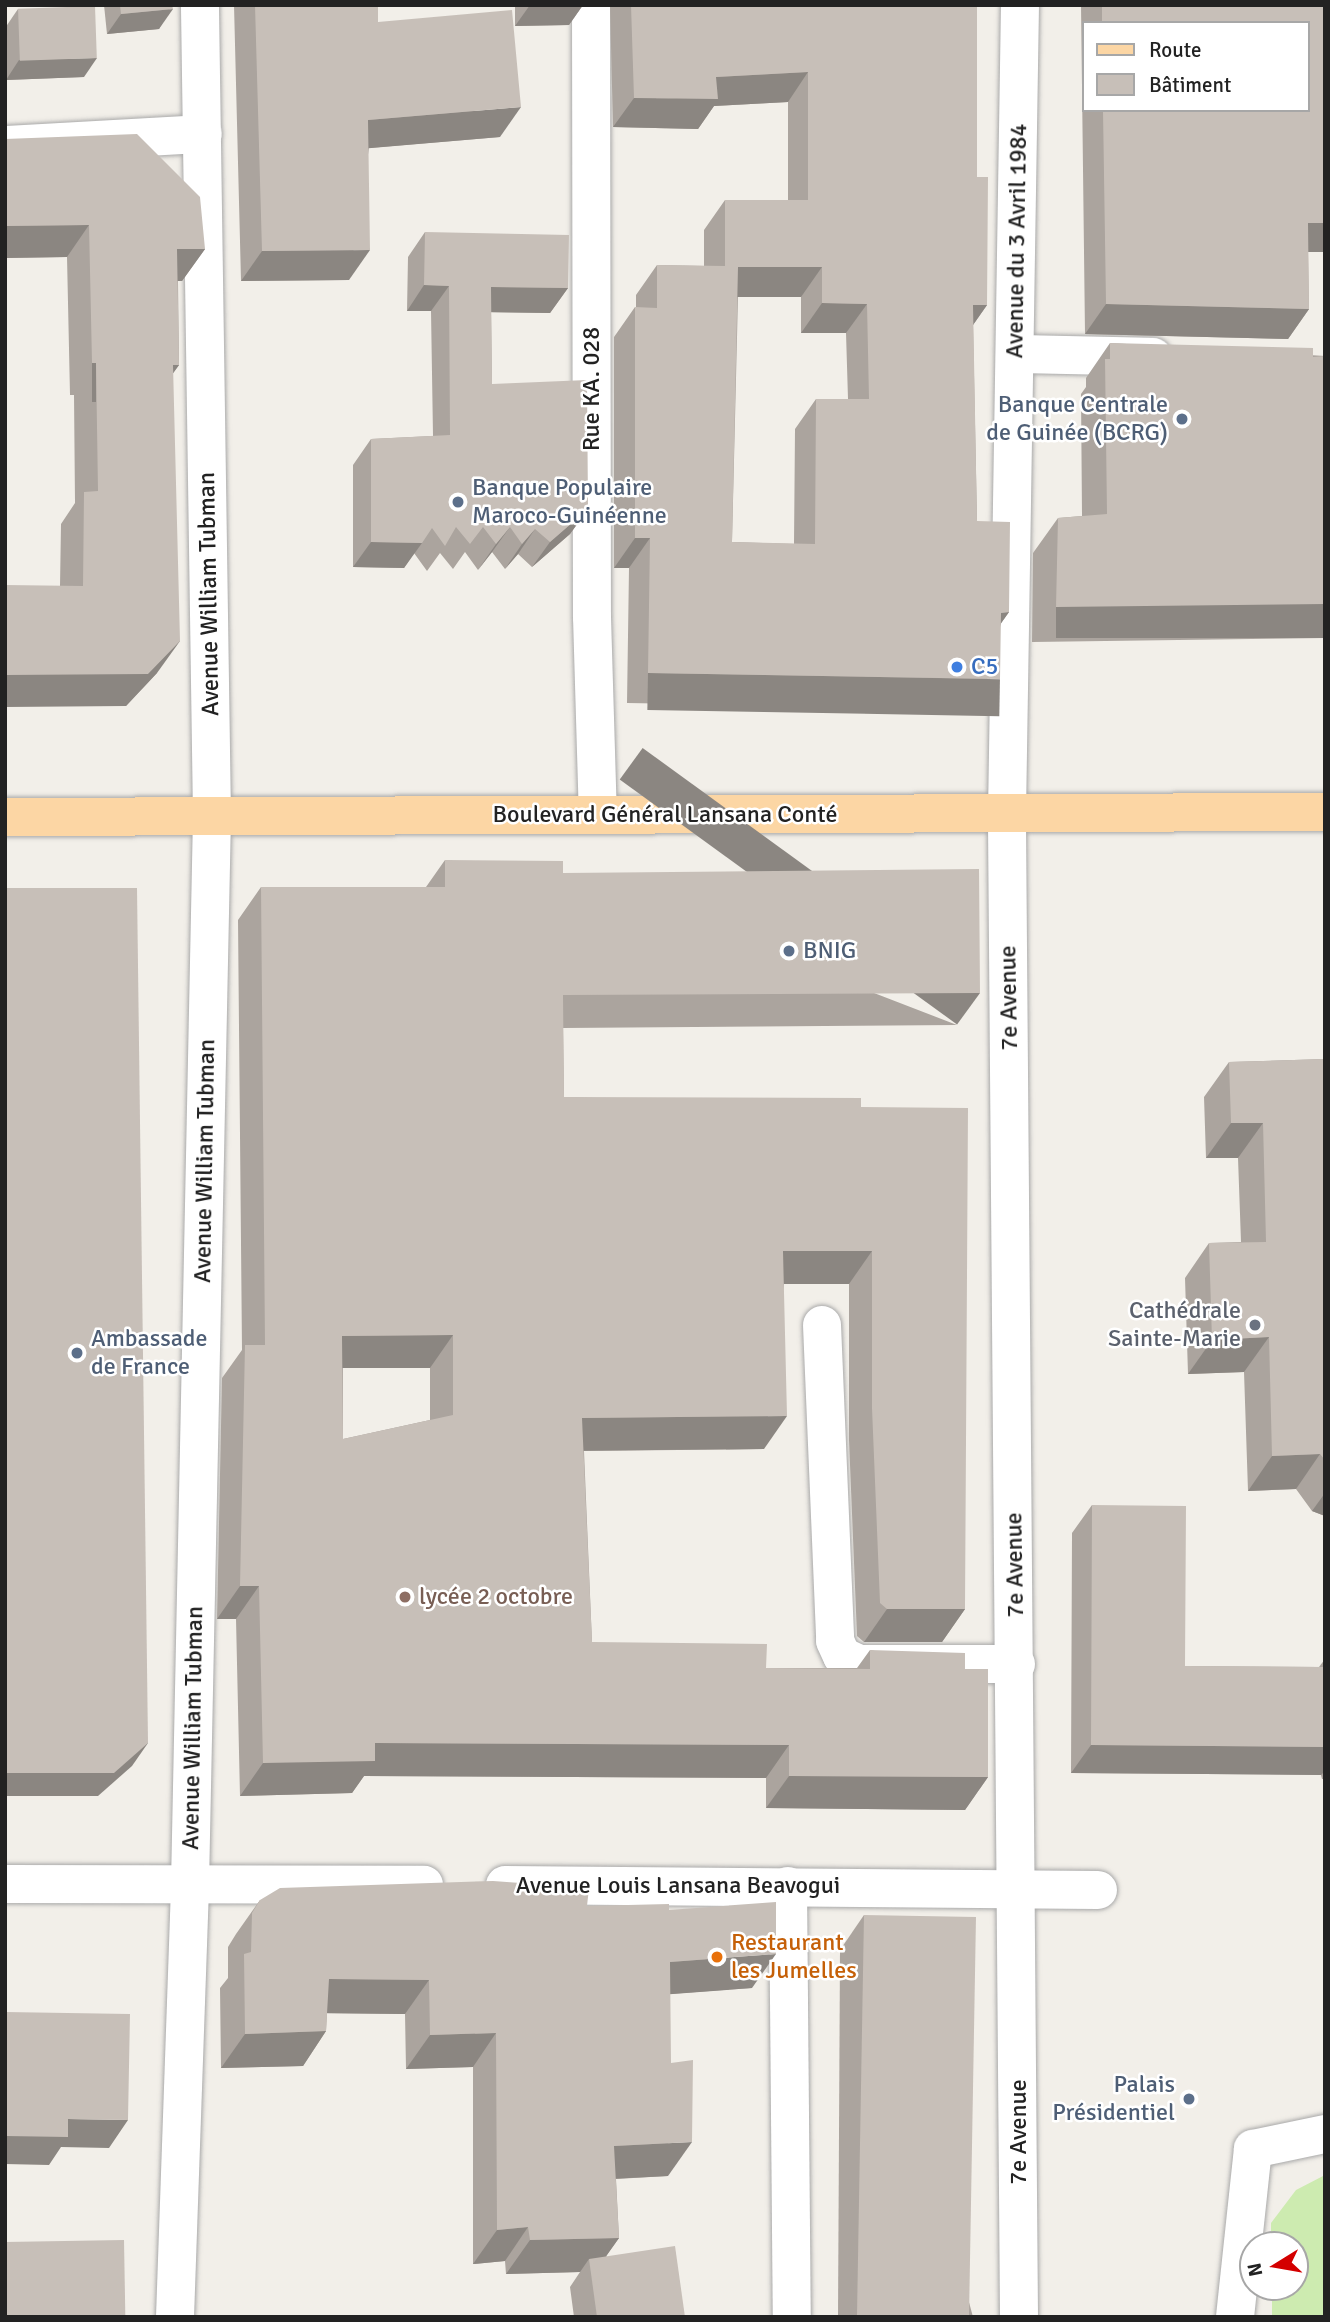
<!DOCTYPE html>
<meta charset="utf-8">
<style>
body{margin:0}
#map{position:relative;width:1330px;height:2322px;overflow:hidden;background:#f2efe9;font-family:Signika,sans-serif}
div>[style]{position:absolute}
.grass>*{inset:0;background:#cdebb0}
.roads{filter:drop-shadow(0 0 2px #a9a9a9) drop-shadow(0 0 2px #a9a9a9)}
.minor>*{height:38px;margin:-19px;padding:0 19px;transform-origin:19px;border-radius:19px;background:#fff}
.major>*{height:38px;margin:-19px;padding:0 19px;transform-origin:19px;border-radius:19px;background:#fcd6a4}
.wall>*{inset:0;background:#aba49e}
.shaded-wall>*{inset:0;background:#8b8681;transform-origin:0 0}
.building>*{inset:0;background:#c7bfb8;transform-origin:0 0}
.dots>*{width:19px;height:19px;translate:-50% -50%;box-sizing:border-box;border:4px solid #fff;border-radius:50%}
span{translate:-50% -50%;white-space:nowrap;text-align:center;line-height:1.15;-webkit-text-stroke:5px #fff;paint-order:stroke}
.street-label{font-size:24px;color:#222}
.service-label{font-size:24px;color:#4e5e75}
.right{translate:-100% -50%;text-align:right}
.left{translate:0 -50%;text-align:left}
.shop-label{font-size:24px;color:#366cbe}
.worship-label{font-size:24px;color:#5b616d}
.education-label{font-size:24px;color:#785e54}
.food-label{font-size:24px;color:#c56008}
.frame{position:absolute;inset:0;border:7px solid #222;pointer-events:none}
.legend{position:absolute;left:1082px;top:21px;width:228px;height:91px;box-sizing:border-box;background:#fff;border:2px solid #a7a7a7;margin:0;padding:9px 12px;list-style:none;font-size:21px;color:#222}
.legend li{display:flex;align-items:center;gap:14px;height:35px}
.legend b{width:35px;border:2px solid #a7a7a7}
.north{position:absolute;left:1239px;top:2231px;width:70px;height:70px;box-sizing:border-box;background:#fff;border:2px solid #a7a7a7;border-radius:50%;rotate:259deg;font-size:19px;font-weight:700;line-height:28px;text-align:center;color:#222}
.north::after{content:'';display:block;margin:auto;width:24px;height:32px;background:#d40000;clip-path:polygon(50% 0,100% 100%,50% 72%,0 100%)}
</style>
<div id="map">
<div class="grass">
<div style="clip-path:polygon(1325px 2175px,1325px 2317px,1272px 2317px,1272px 2287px,1295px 2287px,1295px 2245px,1271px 2245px,1271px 2223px,1296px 2190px)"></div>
</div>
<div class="roads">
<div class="minor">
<div style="left:591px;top:5px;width:612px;rotate:89.91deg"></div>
<div style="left:592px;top:617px;width:198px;rotate:88.3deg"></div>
<div style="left:5px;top:145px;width:198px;rotate:-3.2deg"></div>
<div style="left:1015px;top:354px;width:138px;rotate:1.2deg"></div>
<div style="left:822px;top:1325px;width:316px;rotate:87.6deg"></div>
<div style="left:835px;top:1641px;width:17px;rotate:65deg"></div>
<div style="left:842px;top:1656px;width:19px;rotate:25deg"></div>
<div style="left:859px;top:1664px;width:157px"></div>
<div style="left:5px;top:1884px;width:419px;rotate:0.1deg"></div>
<div style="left:505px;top:1885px;width:593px;rotate:0.48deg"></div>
<div style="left:788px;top:1886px;width:431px;rotate:89.5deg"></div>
<div style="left:175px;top:2317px;width:433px;rotate:-88deg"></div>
<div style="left:190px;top:1884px;width:1067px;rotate:-88.82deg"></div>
<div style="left:212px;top:817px;width:812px;rotate:-90.85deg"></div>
<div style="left:1019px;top:2317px;width:1503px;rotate:-90.46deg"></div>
<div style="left:1007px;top:814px;width:809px;rotate:-89.08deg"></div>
<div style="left:1235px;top:2317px;width:169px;rotate:-83.9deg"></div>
<div style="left:1253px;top:2149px;width:74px;rotate:-11.8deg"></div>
</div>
<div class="major">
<div style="left:5px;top:817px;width:1320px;rotate:-0.22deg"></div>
</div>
</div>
<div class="wall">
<div style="clip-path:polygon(104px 5px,172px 5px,159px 29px,107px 34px)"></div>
<div style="clip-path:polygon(234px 5px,378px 5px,378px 22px,500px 137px,369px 148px,349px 280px,241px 281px)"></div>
<div style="clip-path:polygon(515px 5px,583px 5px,569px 25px,515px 26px)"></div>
<div style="clip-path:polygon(evenodd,610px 5px,977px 5px,977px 177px,987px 305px,973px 325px,977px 521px,1009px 612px,1001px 623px,980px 709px,627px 703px,629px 568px,614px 568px,614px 337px,635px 307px,636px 307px,636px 295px,657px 265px,704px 266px,704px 230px,725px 200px,788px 200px,788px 102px,714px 106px,698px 129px,613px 127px,610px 5px,738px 297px,801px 297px,801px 333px,846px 333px,848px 399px,816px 399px,795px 429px,794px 544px,732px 542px,738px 297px)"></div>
<div style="clip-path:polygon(evenodd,1081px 5px,1325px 5px,1308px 252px,1309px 309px,1288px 339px,1085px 334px,1081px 5px,1083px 23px,1307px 23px,1307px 110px,1083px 110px,1083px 23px)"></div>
<div style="clip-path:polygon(18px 9px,84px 77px,6px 80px,5px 28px)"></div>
<div style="clip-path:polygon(5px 139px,205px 249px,182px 281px,178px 281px,179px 365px,173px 373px,157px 673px,126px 706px,60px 586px,61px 524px,75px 503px,74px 395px,70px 395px,67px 257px,5px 258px)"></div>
<div style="clip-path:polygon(425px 232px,568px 288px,550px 313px,491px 312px,492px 384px,588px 509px,570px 534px,532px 567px,518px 554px,505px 569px,492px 552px,478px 570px,465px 552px,453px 569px,440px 553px,427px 571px,414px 553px,404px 568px,353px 567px,353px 465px,371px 439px,433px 436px,431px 311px,407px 311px,408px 257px)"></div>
<div style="clip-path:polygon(1110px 343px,1325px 356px,1325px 638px,1032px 642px,1033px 553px,1058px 518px,1082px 516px,1081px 394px,1086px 387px,1086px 378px)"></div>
<div style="clip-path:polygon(evenodd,445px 860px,563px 873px,957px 1025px,563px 1028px,564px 1097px,861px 1107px,965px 1609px,942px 1642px,864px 1642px,857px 1636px,849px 1440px,849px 1284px,784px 1284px,764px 1449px,584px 1451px,592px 1642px,766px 1668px,857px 1668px,870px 1650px,965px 1669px,988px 1777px,965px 1810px,766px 1808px,766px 1778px,364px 1776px,352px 1793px,240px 1796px,236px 1619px,217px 1619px,222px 1378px,242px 1350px,238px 920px,261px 887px,426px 887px,445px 860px,343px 1368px,430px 1368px,430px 1420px,343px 1439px,343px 1368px)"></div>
<div style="clip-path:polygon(1325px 1059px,1325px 1516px,1312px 1511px,1296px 1489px,1248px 1491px,1244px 1372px,1188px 1374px,1185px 1278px,1209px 1243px,1241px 1242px,1238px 1158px,1206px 1158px,1204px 1097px,1229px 1062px)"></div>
<div style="clip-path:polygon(1092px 1505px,1185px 1666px,1319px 1667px,1325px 1659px,1325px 1779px,1322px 1779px,1321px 1775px,1071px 1773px,1072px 1533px)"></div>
<div style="clip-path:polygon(260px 1900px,587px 1906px,669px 1910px,752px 1988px,670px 1994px,668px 2176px,616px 2179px,619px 2238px,606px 2256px,685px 2317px,574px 2317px,570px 2287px,580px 2272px,506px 2274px,505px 2261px,473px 2264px,473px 2067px,406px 2069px,405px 2014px,327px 2013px,326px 2031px,303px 2066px,221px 2068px,220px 1988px,228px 1978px,228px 1947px,236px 1934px)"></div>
<div style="clip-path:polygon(864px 1915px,973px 2317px,838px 2317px,840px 1950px)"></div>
</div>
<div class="shaded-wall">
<div style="clip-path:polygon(530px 5px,583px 5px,569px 25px,515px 26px)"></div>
<div style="clip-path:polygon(173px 9px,159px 29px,107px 34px,121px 14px)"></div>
<div style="clip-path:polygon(97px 58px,84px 77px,6px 80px,19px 60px)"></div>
<div style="clip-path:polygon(808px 72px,788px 102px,714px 106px,698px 129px,613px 127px,634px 98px,716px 77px)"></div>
<div style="clip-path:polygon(521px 107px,500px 137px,348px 150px,368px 120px)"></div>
<div style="clip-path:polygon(1308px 223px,1325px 223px,1325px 252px,1287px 252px)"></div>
<div style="clip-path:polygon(89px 225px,67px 257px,5px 258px,5px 226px)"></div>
<div style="clip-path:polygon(177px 249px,205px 249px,182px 281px,155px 281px)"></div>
<div style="clip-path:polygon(370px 250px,349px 280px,241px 281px,262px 251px)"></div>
<div style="clip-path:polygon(738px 267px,822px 267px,801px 297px,718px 297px)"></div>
<div style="clip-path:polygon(424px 285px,449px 286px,431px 311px,407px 311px)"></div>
<div style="clip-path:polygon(491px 287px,568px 288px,550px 313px,473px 312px)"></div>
<div style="clip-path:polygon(822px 303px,867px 304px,846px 333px,801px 333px)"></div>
<div style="clip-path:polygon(1106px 304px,1309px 309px,1288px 339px,1085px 334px)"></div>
<div style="clip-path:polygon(973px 305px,987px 305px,966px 335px)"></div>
<div style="left:92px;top:363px;width:4px;height:39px"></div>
<div style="clip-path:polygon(173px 365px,179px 365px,156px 397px)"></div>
<div style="clip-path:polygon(588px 509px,570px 534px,532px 567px,550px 542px)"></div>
<div style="clip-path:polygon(510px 527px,492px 552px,478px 570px,496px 544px)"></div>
<div style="clip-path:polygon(535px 529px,518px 554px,505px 569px,522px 544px)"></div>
<div style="clip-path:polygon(635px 538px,650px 538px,629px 568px,614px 568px)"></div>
<div style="clip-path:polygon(371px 542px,422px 543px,404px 568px,353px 567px)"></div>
<div style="left:1325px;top:604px;width:34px;height:269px;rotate:90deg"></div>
<div style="clip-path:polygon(1009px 612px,988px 642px,1001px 613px)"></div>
<div style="clip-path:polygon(180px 641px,157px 673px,126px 706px,5px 707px,5px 675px)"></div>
<div style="left:648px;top:673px;width:352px;height:37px;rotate:1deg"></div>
<div style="left:980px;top:993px;width:39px;height:417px;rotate:126deg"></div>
<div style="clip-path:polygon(1231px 1123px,1263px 1123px,1238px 1158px,1206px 1158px)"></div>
<div style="clip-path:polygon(783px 1251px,872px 1251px,849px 1284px,760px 1284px)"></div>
<div style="clip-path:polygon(453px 1335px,430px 1368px,319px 1368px,342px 1336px)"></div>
<div style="clip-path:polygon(1269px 1337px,1244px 1372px,1188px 1374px,1212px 1340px)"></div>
<div style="clip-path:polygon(787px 1416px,764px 1449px,559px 1451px,582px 1418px)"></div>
<div style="clip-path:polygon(1320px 1454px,1296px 1489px,1248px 1491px,1272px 1456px)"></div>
<div style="clip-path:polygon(1325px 1493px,1325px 1516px,1312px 1511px)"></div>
<div style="clip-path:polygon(240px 1586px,259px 1586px,236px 1619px,217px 1619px)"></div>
<div style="clip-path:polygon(887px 1609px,965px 1609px,942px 1642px,864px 1642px)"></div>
<div style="clip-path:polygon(148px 1743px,132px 1766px,98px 1796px,5px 1796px,5px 1773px)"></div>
<div style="clip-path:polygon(375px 1743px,789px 1745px,766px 1778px,364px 1776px,352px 1793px,240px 1796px,263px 1763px)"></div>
<div style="clip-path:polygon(1091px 1745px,1325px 1747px,1325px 1771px,1321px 1775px,1071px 1773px)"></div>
<div style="clip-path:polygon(789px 1776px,988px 1777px,965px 1810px,766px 1808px)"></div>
<div style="clip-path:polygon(776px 1954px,752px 1988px,646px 1996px,670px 1962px)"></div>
<div style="clip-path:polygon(329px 1979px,429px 1980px,405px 2014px,305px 2013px)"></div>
<div style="clip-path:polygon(326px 2031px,303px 2066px,221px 2068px,245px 2034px)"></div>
<div style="clip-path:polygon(496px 2033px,473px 2067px,406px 2069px,430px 2035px)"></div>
<div style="clip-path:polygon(68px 2119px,128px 2120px,109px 2148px,61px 2147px,49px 2165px,5px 2164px,5px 2136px)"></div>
<div style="clip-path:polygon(692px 2142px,668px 2176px,590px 2180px,614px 2146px)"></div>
<div style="clip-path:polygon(528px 2227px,505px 2261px,473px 2264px,497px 2230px)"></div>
<div style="clip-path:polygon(619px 2238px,595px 2272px,589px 2259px,580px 2272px,506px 2274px,530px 2240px)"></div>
</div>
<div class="building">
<div style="clip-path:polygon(120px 5px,172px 5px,173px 9px,121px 14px)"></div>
<div style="clip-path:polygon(255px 5px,378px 5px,378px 22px,512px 10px,521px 107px,368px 120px,370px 250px,262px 251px)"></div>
<div style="clip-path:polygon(evenodd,631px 5px,977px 5px,977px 177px,988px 177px,987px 305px,973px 305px,977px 521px,1010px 522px,1009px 612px,1001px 613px,1000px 679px,648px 673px,650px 538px,635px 538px,635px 307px,657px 308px,657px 265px,725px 266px,725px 200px,808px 200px,808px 72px,716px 77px,718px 99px,634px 98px,631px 5px,738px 267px,822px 267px,822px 303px,867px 304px,869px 399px,816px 399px,815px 544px,732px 542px,738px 267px)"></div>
<div style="clip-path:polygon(1102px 5px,1325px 5px,1325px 223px,1308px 223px,1309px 309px,1106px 304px,1103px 110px,1307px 110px,1307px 23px,1102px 23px)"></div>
<div style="left:95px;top:6px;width:52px;height:77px;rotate:88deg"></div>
<div style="clip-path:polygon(137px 134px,200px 197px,205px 249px,177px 249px,179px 365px,173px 365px,180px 641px,148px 674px,5px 675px,5px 585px,83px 586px,84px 492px,98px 491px,96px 363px,92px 363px,89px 225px,5px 226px,5px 139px)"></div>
<div style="clip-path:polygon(425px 232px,569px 235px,568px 288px,491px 287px,492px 384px,587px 380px,588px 509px,550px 542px,535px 529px,522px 544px,510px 527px,496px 544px,483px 527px,470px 544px,456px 527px,445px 546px,432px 528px,422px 543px,371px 542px,371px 439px,450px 435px,449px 286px,424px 285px)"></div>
<div style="clip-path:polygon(1110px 343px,1313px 348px,1313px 357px,1325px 356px,1325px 604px,1056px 607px,1058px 518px,1107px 514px,1105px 359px,1110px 359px)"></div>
<div style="clip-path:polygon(evenodd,445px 860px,563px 861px,563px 873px,979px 869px,980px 993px,563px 995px,564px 1097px,861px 1098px,861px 1107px,968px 1108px,965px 1609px,887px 1609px,880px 1603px,872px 1408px,872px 1251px,783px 1251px,787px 1416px,582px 1418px,592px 1642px,767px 1644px,766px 1668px,870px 1669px,870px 1650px,965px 1653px,965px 1669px,988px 1669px,988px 1777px,789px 1776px,789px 1745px,375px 1743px,375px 1761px,263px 1763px,259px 1586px,240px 1586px,245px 1345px,265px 1345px,261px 887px,445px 887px,445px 860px,453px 1335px,453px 1415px,343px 1439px,342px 1336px,453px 1335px)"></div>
<div style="clip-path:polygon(5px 888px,137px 888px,148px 1743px,114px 1773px,5px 1773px)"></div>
<div style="clip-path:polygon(1325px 1059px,1325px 1460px,1320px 1454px,1272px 1456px,1269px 1337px,1212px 1340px,1209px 1243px,1266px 1242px,1263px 1123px,1231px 1123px,1229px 1062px)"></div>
<div style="clip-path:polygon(1092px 1505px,1186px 1506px,1185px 1666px,1325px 1667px,1325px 1747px,1091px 1745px)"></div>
<div style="clip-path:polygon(493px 1881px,589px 1888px,587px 1906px,669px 1904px,669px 1910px,776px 1902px,776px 1954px,670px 1962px,671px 2063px,693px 2060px,692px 2142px,614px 2146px,619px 2238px,530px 2240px,528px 2227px,497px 2230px,496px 2033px,430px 2035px,429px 1980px,329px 1979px,326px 2031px,245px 2034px,244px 1954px,251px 1952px,252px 1913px,260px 1900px,280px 1888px)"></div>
<div style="left:864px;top:1915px;width:112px;height:402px;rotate:1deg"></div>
<div style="clip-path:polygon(5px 2012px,130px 2014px,128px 2120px,68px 2119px,68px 2137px,5px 2136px)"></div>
<div style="left:124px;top:2240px;width:77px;height:119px;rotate:89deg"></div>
<div style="clip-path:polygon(675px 2246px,685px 2317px,597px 2317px,589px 2259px)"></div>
</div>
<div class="dots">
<div style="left:1182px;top:419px;background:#5c6f8a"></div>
<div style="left:458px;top:502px;background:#5c6f8a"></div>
<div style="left:957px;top:667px;background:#3f7fe0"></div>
<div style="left:789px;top:951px;background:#5c6f8a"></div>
<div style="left:1255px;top:1325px;background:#6b7280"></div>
<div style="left:77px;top:1353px;background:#5c6f8a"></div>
<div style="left:405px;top:1597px;background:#8d6e63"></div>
<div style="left:717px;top:1957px;background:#e8710a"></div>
<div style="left:1189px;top:2099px;background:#5c6f8a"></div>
</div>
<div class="street-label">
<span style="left:1017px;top:241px;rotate:-89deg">Avenue du 3 Avril 1984</span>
<span style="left:592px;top:389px;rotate:-90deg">Rue KA. 028</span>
<span style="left:209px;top:594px;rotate:-91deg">Avenue William Tubman</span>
<span style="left:665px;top:815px">Boulevard Général Lansana Conté</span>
<span style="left:1009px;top:998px;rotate:-91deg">7e Avenue</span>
<span style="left:205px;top:1161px;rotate:-89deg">Avenue William Tubman</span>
<span style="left:1015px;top:1565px;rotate:-91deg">7e Avenue</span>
<span style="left:193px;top:1728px;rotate:-89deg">Avenue William Tubman</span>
<span style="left:678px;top:1886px">Avenue Louis Lansana Beavogui</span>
<span style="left:1019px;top:2132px;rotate:-90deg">7e Avenue</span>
</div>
<div class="service-label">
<span class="right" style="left:1168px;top:419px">Banque Centrale<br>de Guinée (BCRG)</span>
<span class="left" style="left:472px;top:502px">Banque Populaire<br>Maroco-Guinéenne</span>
<span class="left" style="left:803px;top:951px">BNIG</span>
<span class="left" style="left:91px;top:1353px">Ambassade<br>de France</span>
<span class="right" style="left:1175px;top:2099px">Palais<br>Présidentiel</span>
</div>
<div class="shop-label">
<span class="left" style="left:971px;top:667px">C5</span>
</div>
<div class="worship-label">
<span class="right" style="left:1241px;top:1325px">Cathédrale<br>Sainte-Marie</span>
</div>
<div class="education-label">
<span class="left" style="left:419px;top:1597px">lycée 2 octobre</span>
</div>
<div class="food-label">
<span class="left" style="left:731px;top:1957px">Restaurant<br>les Jumelles</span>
</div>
<div class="frame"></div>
<ul class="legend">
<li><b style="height:9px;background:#fcd6a4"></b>Route</li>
<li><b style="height:19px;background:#c7bfb8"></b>Bâtiment</li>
</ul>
<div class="north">N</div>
</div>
